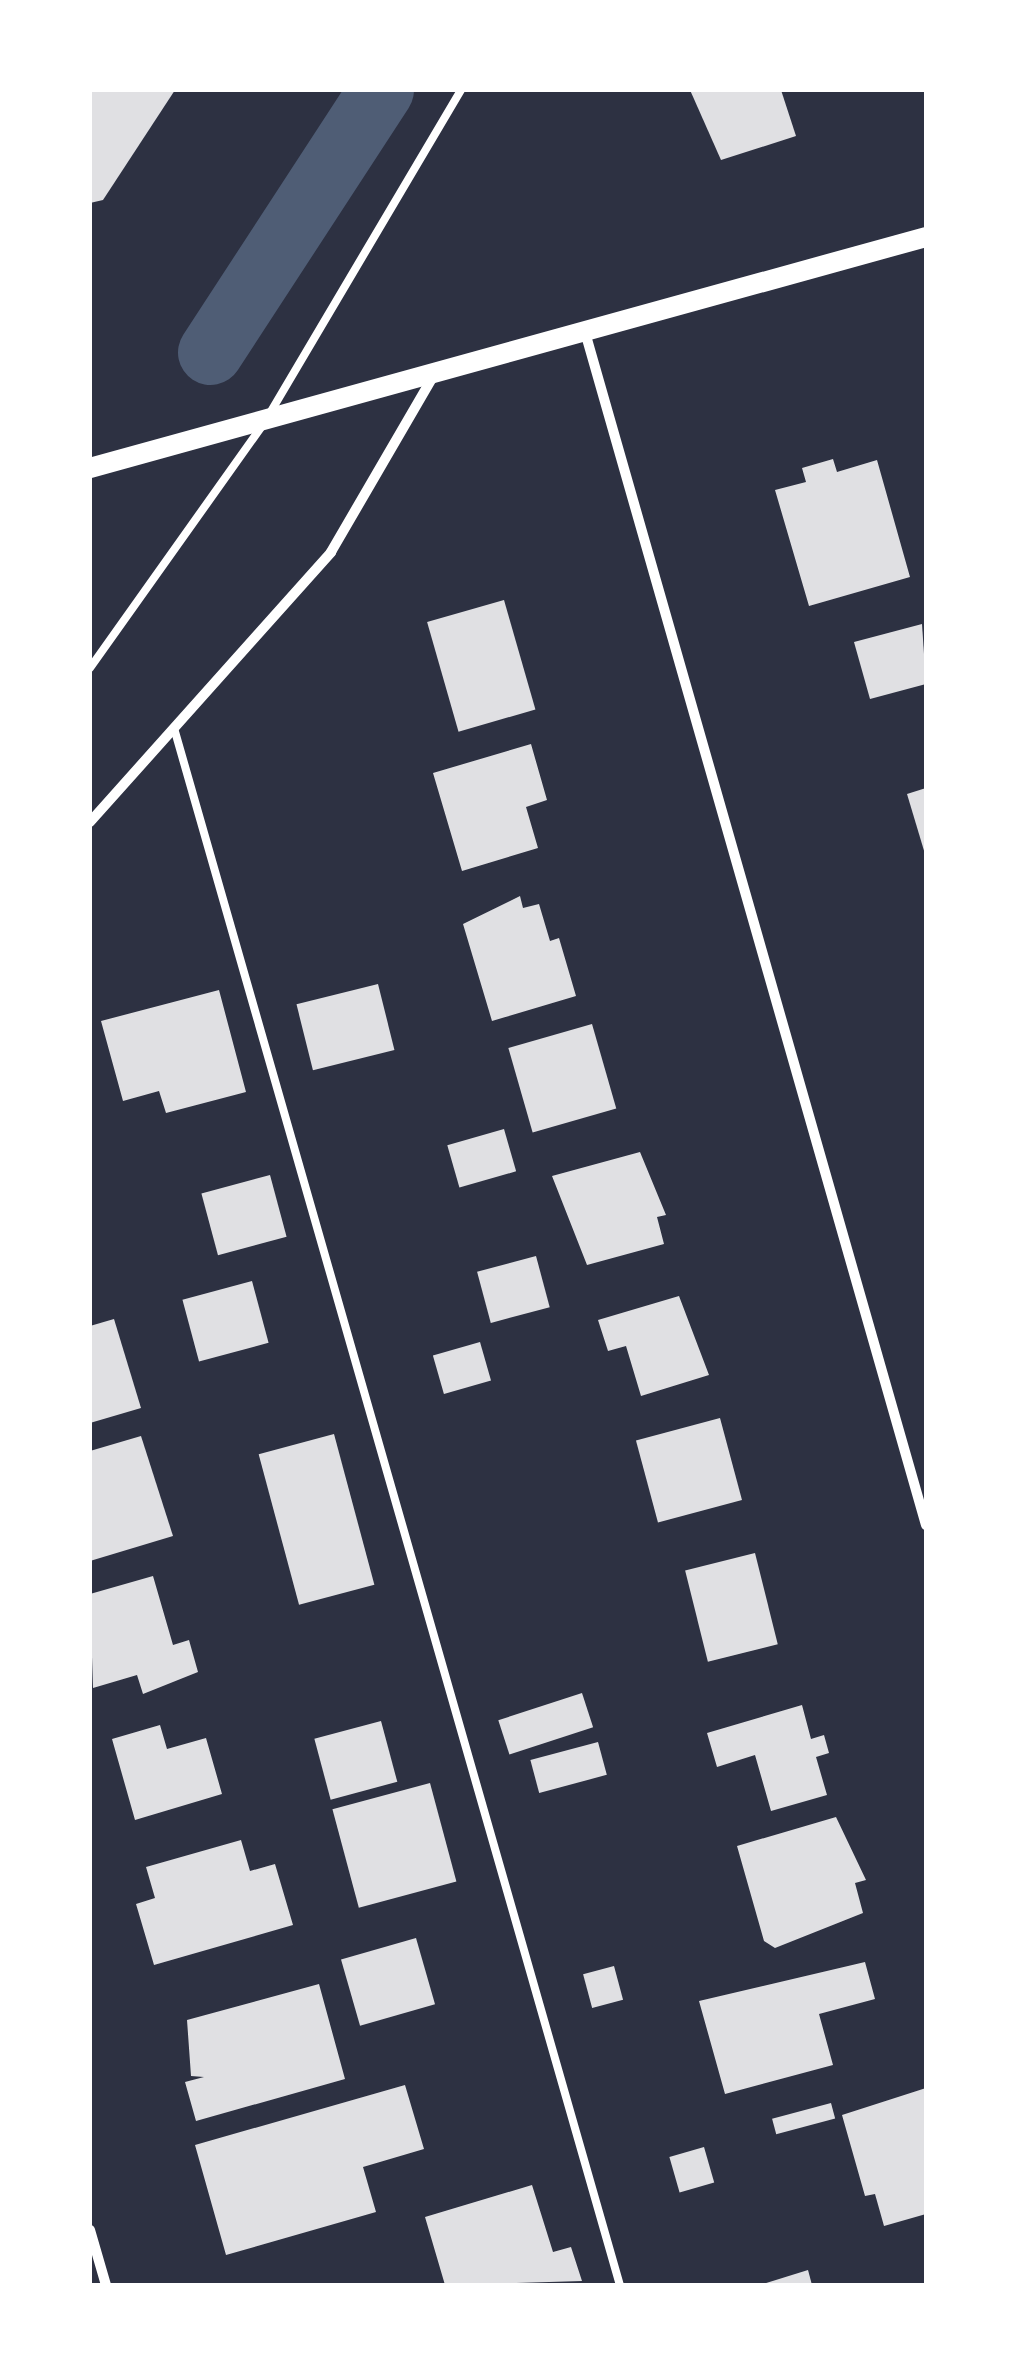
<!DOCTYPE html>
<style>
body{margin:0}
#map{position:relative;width:1016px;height:2375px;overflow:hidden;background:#2d3142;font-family:"Roboto Condensed",sans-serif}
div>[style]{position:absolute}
.canal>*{height:65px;margin:-32.5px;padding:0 32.5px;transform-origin:32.5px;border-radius:32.5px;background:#4f5d75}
.building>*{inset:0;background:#e0e0e3;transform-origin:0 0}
.service>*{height:8px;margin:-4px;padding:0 4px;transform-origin:4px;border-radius:4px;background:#fff}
.minor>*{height:10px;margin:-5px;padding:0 5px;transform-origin:5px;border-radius:5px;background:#fff}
.secondary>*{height:20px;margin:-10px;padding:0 10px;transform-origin:10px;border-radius:10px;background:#fff}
span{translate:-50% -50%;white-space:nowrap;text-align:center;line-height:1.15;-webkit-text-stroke:8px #fff;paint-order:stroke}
.frame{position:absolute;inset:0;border:92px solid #fff;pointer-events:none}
</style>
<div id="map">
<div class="canal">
<div style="left:210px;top:352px;width:313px;rotate:-56.9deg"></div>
</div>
<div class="building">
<div style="clip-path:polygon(90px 90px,175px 90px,103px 200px,90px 203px)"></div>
<div style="clip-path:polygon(690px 90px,781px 90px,796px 136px,721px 160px)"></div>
<div style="clip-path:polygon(833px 459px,837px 472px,877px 460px,910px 577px,809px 606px,775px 490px,806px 482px,802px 468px)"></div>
<div style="left:504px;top:600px;width:114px;height:80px;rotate:74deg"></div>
<div style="clip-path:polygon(922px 624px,926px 684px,870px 699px,854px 642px)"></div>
<div style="clip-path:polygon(531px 744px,547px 800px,526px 807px,538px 848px,462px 871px,433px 773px)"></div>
<div style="clip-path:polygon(926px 788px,926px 854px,925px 854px,907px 794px)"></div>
<div style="clip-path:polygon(520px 896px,523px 908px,539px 904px,550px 941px,559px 938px,576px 996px,492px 1021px,463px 924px)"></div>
<div style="left:378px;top:984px;width:68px;height:84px;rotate:76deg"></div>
<div style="clip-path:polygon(219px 990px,246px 1092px,166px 1113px,159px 1091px,123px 1101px,101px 1021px)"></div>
<div style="left:592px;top:1024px;width:88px;height:87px;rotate:74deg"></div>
<div style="left:504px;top:1129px;width:44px;height:59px;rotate:74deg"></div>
<div style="clip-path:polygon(640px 1152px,666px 1215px,657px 1217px,664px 1244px,587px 1265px,552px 1176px)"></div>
<div style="left:270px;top:1175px;width:64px;height:71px;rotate:75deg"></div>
<div style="left:536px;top:1256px;width:53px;height:61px;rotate:75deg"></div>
<div style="left:252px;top:1281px;width:64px;height:72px;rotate:75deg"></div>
<div style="clip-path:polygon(679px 1296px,709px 1375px,641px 1396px,626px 1346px,608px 1351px,598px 1320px)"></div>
<div style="clip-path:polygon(114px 1319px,141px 1408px,90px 1423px,90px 1326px)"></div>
<div style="left:480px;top:1342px;width:40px;height:49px;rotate:74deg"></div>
<div style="left:720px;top:1418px;width:85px;height:87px;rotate:75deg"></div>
<div style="left:334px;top:1434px;width:156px;height:78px;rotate:75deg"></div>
<div style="clip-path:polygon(141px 1436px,173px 1536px,90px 1561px,90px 1451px)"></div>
<div style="left:755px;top:1553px;width:94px;height:72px;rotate:76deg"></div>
<div style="clip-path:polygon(153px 1576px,173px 1645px,189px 1640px,198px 1672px,143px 1694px,137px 1675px,93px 1688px,90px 1594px)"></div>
<div style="left:582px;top:1693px;width:36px;height:88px;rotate:72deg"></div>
<div style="clip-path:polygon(802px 1705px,811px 1739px,824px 1735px,829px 1753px,816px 1757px,827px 1795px,771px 1811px,755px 1755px,717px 1767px,707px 1733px)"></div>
<div style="left:381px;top:1721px;width:63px;height:69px;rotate:75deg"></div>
<div style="clip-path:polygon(160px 1725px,167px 1749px,206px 1738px,222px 1794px,135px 1820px,112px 1739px)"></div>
<div style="left:598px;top:1742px;width:34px;height:70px;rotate:75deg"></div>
<div style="left:430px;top:1783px;width:102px;height:101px;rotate:75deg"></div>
<div style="clip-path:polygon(836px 1817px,866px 1880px,855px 1883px,863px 1913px,775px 1948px,764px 1941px,737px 1846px)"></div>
<div style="clip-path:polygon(241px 1840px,250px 1871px,275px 1864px,293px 1925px,154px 1965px,136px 1904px,155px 1898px,146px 1867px)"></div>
<div style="left:416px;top:1938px;width:69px;height:78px;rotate:74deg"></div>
<div style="clip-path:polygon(865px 1962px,875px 1999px,819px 2014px,833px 2065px,725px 2094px,699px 2001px)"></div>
<div style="left:614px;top:1966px;width:35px;height:32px;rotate:75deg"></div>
<div style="clip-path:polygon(319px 1984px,345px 2079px,196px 2121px,185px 2082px,204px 2077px,191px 2076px,187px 2020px)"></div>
<div style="clip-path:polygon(405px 2085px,424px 2149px,363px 2167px,376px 2212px,226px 2255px,195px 2145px)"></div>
<div style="clip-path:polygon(926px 2088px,926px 2214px,884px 2226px,875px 2194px,865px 2196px,842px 2115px)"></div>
<div style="left:831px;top:2103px;width:16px;height:61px;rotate:75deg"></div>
<div style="left:704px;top:2147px;width:37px;height:36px;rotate:74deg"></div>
<div style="clip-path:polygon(532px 2185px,553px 2252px,571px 2247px,582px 2281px,445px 2285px,425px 2217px)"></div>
<div style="clip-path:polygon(808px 2270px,812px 2285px,763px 2285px,763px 2284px)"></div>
</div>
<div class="service">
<div style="left:270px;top:413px;width:375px;rotate:-59.4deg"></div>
<div style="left:90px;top:668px;width:298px;rotate:-54.6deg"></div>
<div style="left:174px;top:728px;width:1620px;rotate:74.02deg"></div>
</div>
<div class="minor">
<div style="left:585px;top:332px;width:1241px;rotate:74.05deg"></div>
<div style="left:90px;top:822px;width:362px;rotate:-48.2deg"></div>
<div style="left:331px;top:552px;width:207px;rotate:-59.8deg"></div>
<div style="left:90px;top:2230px;width:57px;rotate:73.8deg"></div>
</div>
<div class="secondary">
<div style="left:90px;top:468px;width:867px;rotate:-15.45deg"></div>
</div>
<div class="frame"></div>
</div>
